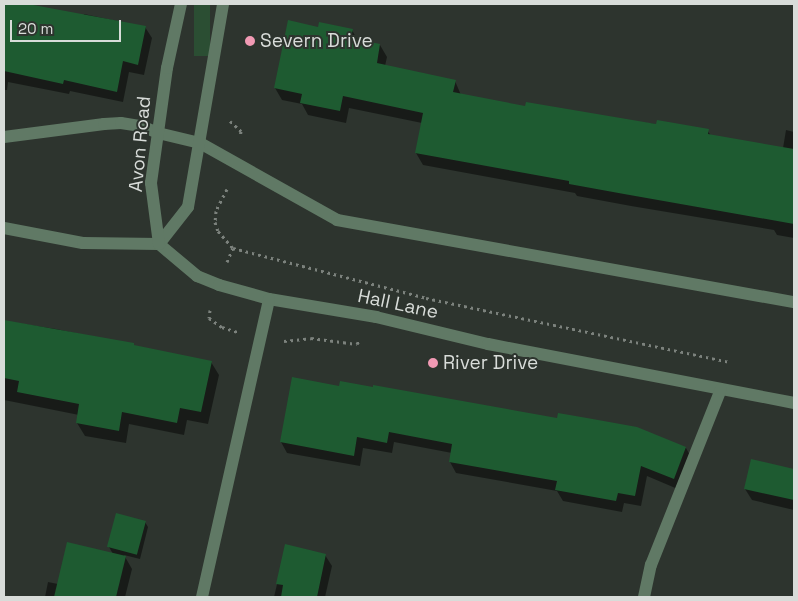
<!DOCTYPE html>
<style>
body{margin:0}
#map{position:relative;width:798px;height:601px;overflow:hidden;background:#2d342e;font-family:"Space Grotesk",sans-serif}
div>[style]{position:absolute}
.green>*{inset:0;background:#2b4e33;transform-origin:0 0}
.shadow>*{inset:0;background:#0007}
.building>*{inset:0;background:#1e5b31;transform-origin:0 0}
.path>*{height:3px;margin-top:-1.5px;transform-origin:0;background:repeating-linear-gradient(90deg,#7c827d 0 2.5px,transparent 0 6.5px)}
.minor>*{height:12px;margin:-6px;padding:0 6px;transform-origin:6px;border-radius:6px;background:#607965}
.dots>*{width:14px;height:14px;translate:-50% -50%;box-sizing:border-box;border:2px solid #2d342e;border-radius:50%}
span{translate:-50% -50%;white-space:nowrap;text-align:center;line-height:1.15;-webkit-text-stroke:4px #2d342e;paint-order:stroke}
.poi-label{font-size:19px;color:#d8dcd9}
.left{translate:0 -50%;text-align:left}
.street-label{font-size:19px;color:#d8dcd9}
.frame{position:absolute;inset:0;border:5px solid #d8dcd9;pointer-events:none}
.scale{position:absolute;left:10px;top:20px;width:111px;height:22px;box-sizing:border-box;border:2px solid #d8dcd9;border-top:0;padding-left:6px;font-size:15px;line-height:18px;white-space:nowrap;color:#d8dcd9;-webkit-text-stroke:4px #2d342e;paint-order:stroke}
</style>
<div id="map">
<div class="green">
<div style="left:194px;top:4px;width:16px;height:52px"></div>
</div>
<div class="shadow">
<div style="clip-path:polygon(4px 4px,83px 17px,84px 14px,145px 27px,152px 38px,144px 75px,129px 72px,123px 102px,70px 91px,69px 94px,8px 82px,7px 90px,4px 90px)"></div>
<div style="clip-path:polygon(319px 28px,352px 30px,358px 41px,380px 45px,387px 57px,385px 66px,455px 81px,461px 95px,526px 107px,708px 131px,711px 136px,783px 148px,786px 130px,794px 132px,794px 238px,777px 235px,774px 230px,631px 206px,577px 196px,575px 193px,423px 165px,416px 153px,422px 123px,349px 108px,346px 123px,308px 115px,302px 104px,282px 100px,275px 88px)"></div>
<div style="clip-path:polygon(4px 321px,56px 329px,211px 362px,219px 375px,208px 424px,187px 420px,184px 435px,129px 424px,126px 443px,85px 436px,77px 423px,79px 415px,4px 400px)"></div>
<div style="clip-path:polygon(293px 379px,686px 448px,692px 459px,680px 490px,647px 476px,641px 506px,624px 503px,622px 512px,563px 501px,557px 491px,456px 473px,450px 462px,452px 453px,394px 442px,392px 453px,363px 448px,360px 466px,287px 453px,281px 442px)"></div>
<div style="clip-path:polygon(752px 461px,794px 470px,794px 510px,752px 500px,745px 489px)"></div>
<div style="clip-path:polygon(145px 522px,148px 527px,140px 559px,124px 555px,132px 569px,125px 597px,45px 597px,48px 582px,58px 584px,113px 554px,109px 547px)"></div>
<div style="clip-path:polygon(286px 546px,325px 555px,332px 566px,325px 597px,274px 597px)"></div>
</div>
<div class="building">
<div style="clip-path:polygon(4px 4px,28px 4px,146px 26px,138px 65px,123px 61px,117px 92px,64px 80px,63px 84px,4px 71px)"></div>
<div style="clip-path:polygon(288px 20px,318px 27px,319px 22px,353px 29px,351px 38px,380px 44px,377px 63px,456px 80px,453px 92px,525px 106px,526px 102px,656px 124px,657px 120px,709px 129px,708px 134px,794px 149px,794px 224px,624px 194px,569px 184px,569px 181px,415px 153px,423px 113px,343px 96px,340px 111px,300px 103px,302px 94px,274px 88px)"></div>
<div style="clip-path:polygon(4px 320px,134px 343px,134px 345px,212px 361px,201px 412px,180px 408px,177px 423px,122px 412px,119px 431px,76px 423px,79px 404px,17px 392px,19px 381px,4px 378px)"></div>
<div style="clip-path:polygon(292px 377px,339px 386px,340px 381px,373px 387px,373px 385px,557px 418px,558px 413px,587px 418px,637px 427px,686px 447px,674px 479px,641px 466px,635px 496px,618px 493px,616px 501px,555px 490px,557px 481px,449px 462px,452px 444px,389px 432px,387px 443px,357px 437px,354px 456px,280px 442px)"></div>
<div style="clip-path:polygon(751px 459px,794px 469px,794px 500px,744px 489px)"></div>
<div style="left:116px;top:513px;width:31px;height:35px;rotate:15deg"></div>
<div style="clip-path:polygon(67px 542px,126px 556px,116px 597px,54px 597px)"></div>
<div style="clip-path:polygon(285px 544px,326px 554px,317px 597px,281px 597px,283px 585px,276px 584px)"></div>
</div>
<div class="path">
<div style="left:230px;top:121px;width:15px;rotate:42deg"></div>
<div style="left:241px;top:131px;width:6px;rotate:99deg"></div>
<div style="left:227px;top:189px;width:25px;rotate:117deg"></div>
<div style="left:216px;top:211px;width:11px;rotate:95deg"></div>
<div style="left:215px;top:222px;width:9px;rotate:72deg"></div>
<div style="left:218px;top:231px;width:23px;rotate:49deg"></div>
<div style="left:233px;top:248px;width:199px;rotate:14.5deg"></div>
<div style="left:426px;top:298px;width:311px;rotate:11.9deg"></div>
<div style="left:227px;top:262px;width:15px;rotate:-67deg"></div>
<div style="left:210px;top:310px;width:8px;rotate:97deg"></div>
<div style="left:209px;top:318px;width:16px;rotate:35deg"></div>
<div style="left:222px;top:327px;width:16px;rotate:18deg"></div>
<div style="left:284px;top:341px;width:27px;rotate:-6deg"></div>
<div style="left:311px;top:338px;width:46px;rotate:7.4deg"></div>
<div style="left:357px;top:344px;width:6px;rotate:-59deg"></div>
</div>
<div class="minor">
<div style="left:4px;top:137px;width:101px;rotate:-7.4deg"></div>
<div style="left:104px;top:124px;width:17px;rotate:-3deg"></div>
<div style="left:121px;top:123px;width:20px;rotate:9deg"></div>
<div style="left:141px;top:126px;width:18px;rotate:22deg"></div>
<div style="left:158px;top:133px;width:43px;rotate:13.4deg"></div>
<div style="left:200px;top:143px;width:157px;rotate:29.3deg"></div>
<div style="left:337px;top:220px;width:464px;rotate:10.2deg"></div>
<div style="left:4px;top:228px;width:80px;rotate:10.8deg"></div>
<div style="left:83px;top:243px;width:76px;rotate:0.8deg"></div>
<div style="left:159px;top:244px;width:50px;rotate:40.1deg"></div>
<div style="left:197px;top:276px;width:24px;rotate:22deg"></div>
<div style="left:219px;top:285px;width:52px;rotate:15.6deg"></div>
<div style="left:269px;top:299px;width:109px;rotate:9.5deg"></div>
<div style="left:376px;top:317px;width:115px;rotate:13.6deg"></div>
<div style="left:488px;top:344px;width:312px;rotate:10.9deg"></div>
<div style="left:159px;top:244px;width:47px;rotate:-51.9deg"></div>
<div style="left:188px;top:207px;width:206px;rotate:-80.2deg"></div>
<div style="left:159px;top:244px;width:62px;rotate:-97.5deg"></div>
<div style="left:151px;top:183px;width:116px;rotate:-82.1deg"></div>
<div style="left:167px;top:68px;width:66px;rotate:-77.7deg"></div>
<div style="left:202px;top:597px;width:305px;rotate:-77.3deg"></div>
<div style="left:644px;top:597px;width:33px;rotate:-78deg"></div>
<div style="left:651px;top:565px;width:189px;rotate:-68.3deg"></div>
</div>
<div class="dots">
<div style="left:250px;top:41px;background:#f19ab4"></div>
<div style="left:433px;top:363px;background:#f19ab4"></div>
</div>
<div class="poi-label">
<span class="left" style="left:260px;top:41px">Severn Drive</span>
<span class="left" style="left:443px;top:363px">River Drive</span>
</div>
<div class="street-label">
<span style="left:140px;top:144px;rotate:-85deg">Avon Road</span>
<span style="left:398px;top:304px;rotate:12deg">Hall Lane</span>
</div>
<div class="frame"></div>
<div class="scale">20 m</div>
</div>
